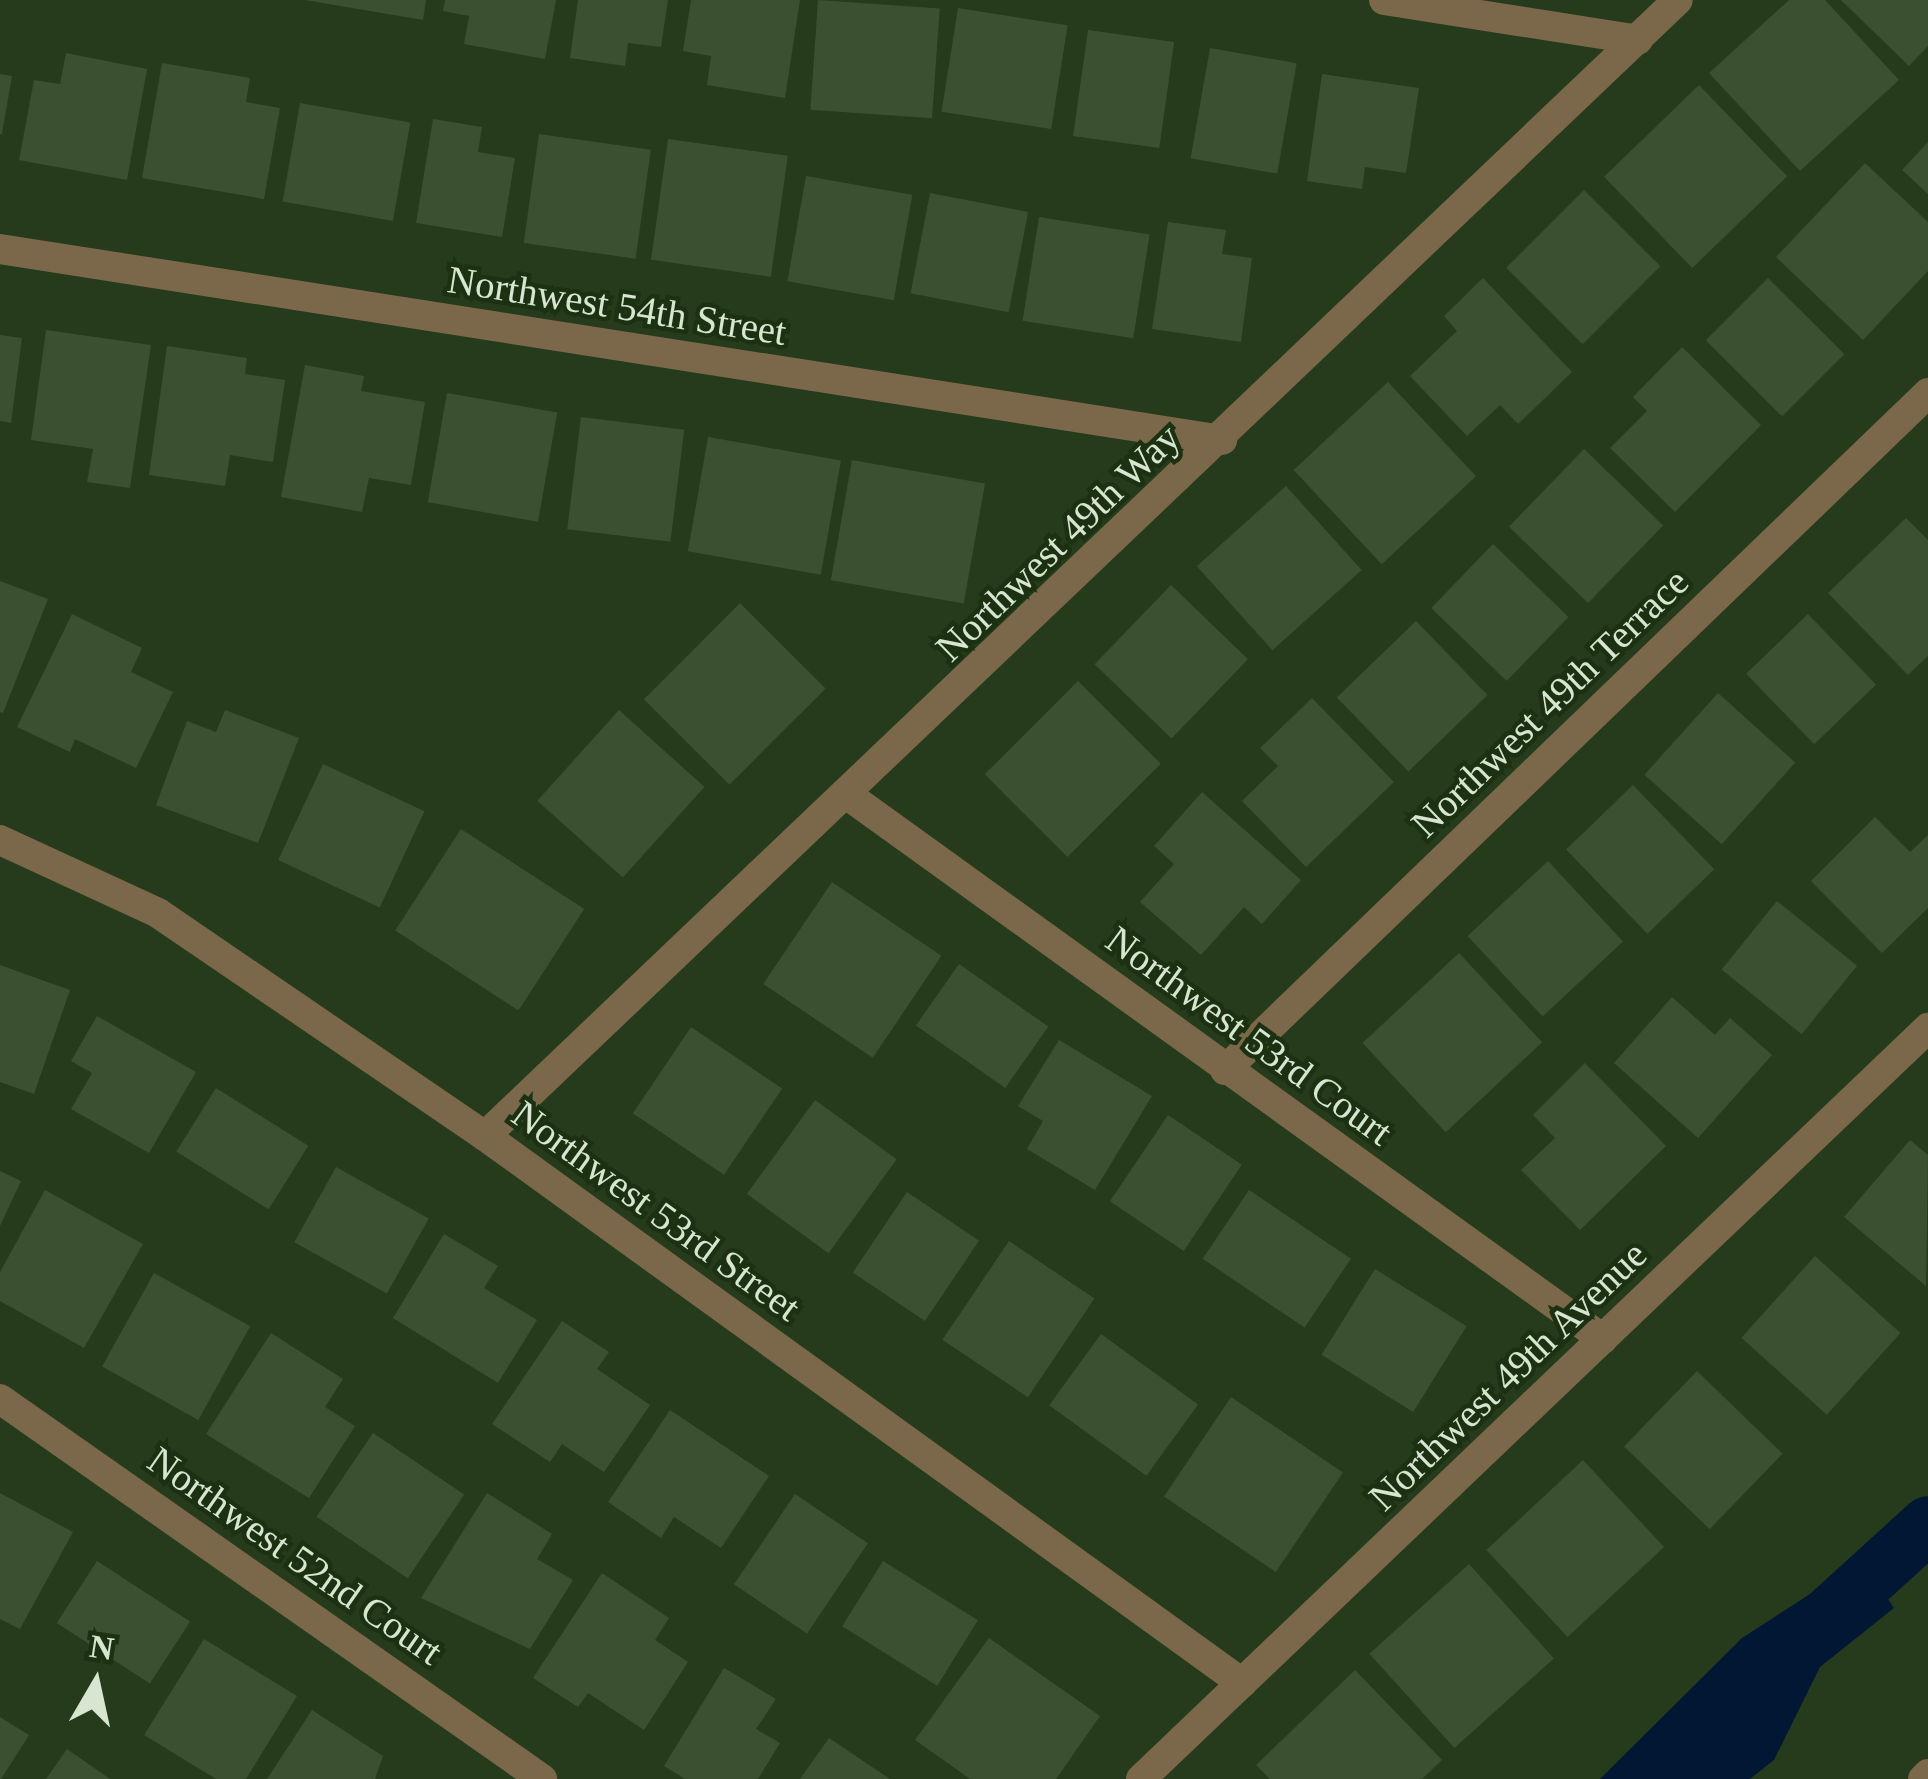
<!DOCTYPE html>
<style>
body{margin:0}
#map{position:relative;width:1928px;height:1779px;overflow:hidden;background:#263b1b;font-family:"Times New Roman",serif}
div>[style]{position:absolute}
.water>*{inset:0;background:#021734}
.canal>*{height:57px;margin:-28.5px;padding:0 28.5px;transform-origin:28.5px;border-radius:28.5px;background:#021734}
.building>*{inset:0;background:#3a5030;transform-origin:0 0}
.street>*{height:30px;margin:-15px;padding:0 15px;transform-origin:15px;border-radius:15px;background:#7b674a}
span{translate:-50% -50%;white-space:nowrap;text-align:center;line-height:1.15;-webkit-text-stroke:9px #1c3111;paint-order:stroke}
.street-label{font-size:39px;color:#d7e5d1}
.north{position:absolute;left:36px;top:1623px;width:120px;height:120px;-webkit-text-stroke:9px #1c3111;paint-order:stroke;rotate:9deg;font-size:33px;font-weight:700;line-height:48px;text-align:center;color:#d7e5d1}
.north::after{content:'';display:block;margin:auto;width:42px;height:54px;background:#d7e5d1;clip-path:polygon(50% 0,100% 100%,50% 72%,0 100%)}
</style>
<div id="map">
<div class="water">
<div style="clip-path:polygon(1861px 1561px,1894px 1608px,1820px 1667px,1774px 1760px,1750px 1779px,1600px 1779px,1742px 1638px)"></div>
</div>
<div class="canal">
<div style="left:1816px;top:1626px;width:151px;rotate:-42.3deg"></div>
</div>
<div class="building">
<div style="clip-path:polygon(305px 0,426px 0,423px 20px)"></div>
<div style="clip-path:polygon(445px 0,556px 0,545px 59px,464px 44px,469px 16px,443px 11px)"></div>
<div style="clip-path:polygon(578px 0,668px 0,661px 47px,628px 43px,625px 66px,570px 58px)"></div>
<div style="clip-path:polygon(691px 0,800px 0,785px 98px,707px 85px,711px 56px,683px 51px)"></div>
<div style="left:818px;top:0;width:122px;height:110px;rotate:4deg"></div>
<div style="clip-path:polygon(1789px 0,1825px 0,1899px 80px,1800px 171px,1709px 73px)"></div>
<div style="clip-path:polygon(1841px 0,1928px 0,1928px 46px,1909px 66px)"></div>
<div style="left:958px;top:8px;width:111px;height:105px;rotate:9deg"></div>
<div style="left:1088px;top:30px;width:87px;height:107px;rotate:8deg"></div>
<div style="left:1210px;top:48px;width:88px;height:112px;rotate:10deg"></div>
<div style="clip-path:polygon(66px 53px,147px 69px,127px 180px,19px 160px,34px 80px,60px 84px)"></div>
<div style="clip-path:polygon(162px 63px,250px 78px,246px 102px,280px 108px,264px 199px,142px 178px)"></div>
<div style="clip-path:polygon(0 74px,12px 76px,2px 134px,0 134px)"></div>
<div style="clip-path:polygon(1322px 74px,1419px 88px,1406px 173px,1365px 167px,1362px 189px,1307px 181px)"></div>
<div style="left:1699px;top:85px;width:127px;height:132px;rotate:46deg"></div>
<div style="left:300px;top:103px;width:112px;height:100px;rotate:10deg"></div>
<div style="clip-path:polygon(433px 119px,482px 127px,478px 152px,515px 158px,502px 237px,416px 223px)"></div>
<div style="left:539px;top:134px;width:113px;height:110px;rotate:8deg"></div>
<div style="left:668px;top:139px;width:121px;height:122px;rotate:8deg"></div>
<div style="clip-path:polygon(1928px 142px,1928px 194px,1902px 170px)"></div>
<div style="clip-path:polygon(1865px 163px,1928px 222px,1928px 271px,1863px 340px,1776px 257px)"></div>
<div style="left:806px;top:176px;width:108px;height:107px;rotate:10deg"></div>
<div style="left:1584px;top:190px;width:108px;height:110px;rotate:45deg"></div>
<div style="left:930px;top:193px;width:100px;height:102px;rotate:11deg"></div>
<div style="left:1039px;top:217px;width:112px;height:105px;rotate:9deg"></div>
<div style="clip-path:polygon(1168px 222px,1226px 230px,1222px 254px,1252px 258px,1241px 342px,1152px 329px)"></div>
<div style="clip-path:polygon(1483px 278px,1572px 372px,1518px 424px,1500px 405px,1467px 436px,1410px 376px,1457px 331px,1444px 316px)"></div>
<div style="left:1768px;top:278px;width:108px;height:88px;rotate:45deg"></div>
<div style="clip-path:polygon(46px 330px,151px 345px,130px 488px,87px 482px,93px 449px,31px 440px)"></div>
<div style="clip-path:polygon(0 335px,22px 338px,11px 423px,0 421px)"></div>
<div style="clip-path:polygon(167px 346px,247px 358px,245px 374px,285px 380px,273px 462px,230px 455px,225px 486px,149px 475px)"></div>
<div style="clip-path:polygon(1682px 347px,1761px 425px,1675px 512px,1610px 448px,1647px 411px,1633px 397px)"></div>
<div style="clip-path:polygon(305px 365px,364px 376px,361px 391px,425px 402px,411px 485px,369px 478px,362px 512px,281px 497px)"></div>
<div style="left:1388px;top:382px;width:129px;height:129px;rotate:47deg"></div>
<div style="left:447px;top:393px;width:112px;height:111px;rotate:10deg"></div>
<div style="left:581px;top:417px;width:104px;height:113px;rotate:7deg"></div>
<div style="left:708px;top:437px;width:135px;height:116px;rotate:10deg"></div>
<div style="left:1584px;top:449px;width:110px;height:108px;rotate:44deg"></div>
<div style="left:852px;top:460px;width:135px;height:122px;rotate:10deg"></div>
<div style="left:1286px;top:486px;width:113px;height:120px;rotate:48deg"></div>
<div style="clip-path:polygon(1906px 518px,1928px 540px,1928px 656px,1908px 675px,1828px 593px)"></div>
<div style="left:1493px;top:544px;width:105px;height:89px;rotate:44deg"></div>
<div style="clip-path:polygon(0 581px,48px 599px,3px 713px,0 712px)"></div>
<div style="left:1171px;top:585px;width:107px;height:110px;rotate:44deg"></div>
<div style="left:740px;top:603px;width:121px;height:136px;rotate:45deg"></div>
<div style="clip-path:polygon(72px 614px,142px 648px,131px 672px,173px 692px,136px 768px,75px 739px,70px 752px,17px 727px)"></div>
<div style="left:1808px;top:614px;width:98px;height:86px;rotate:46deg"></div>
<div style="left:1416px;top:621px;width:103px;height:110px;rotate:46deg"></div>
<div style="left:1078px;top:681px;width:117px;height:132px;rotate:45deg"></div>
<div style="left:1718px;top:693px;width:104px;height:110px;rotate:42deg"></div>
<div style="clip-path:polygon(1312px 698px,1394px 782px,1306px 867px,1242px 801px,1278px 766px,1260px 748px)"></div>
<div style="clip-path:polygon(225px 710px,299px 738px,258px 843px,156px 805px,187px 721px,216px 732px)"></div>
<div style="left:619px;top:710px;width:115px;height:122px;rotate:42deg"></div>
<div style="left:323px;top:764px;width:112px;height:106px;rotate:25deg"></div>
<div style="left:1633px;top:785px;width:117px;height:93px;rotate:46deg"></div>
<div style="clip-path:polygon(1202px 792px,1301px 880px,1262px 924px,1244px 907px,1201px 955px,1140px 902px,1174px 864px,1154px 846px)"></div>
<div style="clip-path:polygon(1875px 817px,1910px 852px,1928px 835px,1928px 908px,1882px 953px,1811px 881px)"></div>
<div style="left:461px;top:829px;width:147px;height:121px;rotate:33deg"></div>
<div style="left:1548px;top:861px;width:110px;height:110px;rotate:47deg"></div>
<div style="left:832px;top:882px;width:132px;height:123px;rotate:34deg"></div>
<div style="left:1777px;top:901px;width:103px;height:88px;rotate:39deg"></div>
<div style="left:1459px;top:953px;width:122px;height:132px;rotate:47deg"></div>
<div style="left:959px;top:964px;width:109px;height:75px;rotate:35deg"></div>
<div style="clip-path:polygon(0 965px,70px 990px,34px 1094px,0 1082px)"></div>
<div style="clip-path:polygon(1672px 997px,1715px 1035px,1730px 1018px,1772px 1055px,1698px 1138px,1614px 1063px)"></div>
<div style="clip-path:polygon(97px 1016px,196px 1072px,149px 1153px,71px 1109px,92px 1073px,71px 1061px)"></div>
<div style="left:691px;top:1027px;width:110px;height:104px;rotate:34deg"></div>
<div style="clip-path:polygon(1059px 1040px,1152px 1096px,1095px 1190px,1027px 1149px,1043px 1121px,1018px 1106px)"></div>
<div style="clip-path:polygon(1585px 1063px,1666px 1146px,1580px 1230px,1521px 1170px,1555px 1138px,1533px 1115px)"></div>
<div style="left:216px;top:1088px;width:109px;height:75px;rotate:32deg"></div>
<div style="left:815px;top:1100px;width:101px;height:116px;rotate:36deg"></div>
<div style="left:1168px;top:1115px;width:89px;height:104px;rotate:34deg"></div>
<div style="clip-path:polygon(1910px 1140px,1928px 1155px,1926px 1286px,1844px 1217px)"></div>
<div style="left:336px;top:1167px;width:106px;height:86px;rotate:29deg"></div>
<div style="clip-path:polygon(0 1171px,21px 1181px,0 1226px)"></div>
<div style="clip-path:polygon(45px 1190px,143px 1244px,84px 1348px,0 1301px,0 1272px)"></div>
<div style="left:1249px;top:1190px;width:123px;height:83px;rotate:34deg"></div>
<div style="left:907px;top:1192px;width:87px;height:97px;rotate:34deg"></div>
<div style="clip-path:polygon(444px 1234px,498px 1266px,484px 1288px,537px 1320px,498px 1383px,393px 1318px)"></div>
<div style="left:1009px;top:1241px;width:103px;height:119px;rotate:34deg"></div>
<div style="left:1815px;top:1256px;width:115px;height:110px;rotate:42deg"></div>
<div style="left:1375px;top:1269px;width:108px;height:101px;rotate:32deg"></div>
<div style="left:154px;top:1273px;width:110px;height:107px;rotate:29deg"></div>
<div style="clip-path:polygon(562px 1321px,609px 1352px,597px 1369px,650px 1405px,604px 1472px,562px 1444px,550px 1462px,492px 1424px)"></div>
<div style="clip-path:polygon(271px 1333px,343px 1379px,325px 1407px,355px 1426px,309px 1498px,206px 1434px)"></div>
<div style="left:1101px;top:1334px;width:120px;height:88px;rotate:36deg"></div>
<div style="left:1697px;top:1371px;width:119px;height:105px;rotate:44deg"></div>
<div style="left:1231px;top:1397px;width:135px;height:120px;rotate:34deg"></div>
<div style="clip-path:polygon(670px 1410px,769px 1476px,721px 1548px,674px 1517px,661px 1538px,608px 1502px)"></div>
<div style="left:373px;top:1433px;width:110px;height:101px;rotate:34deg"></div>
<div style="left:1583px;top:1460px;width:119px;height:132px;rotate:47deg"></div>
<div style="clip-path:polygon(0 1493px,73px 1532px,20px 1629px,0 1619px)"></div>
<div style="clip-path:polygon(487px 1493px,552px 1534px,537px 1559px,573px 1580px,530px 1649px,421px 1598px)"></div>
<div style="left:795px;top:1494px;width:88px;height:109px;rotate:34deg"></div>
<div style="left:97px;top:1561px;width:111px;height:74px;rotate:33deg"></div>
<div style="left:883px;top:1561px;width:112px;height:77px;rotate:32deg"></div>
<div style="left:1469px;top:1564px;width:127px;height:134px;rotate:48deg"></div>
<div style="clip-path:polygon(602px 1573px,669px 1618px,655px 1640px,688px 1662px,644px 1730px,588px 1693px,578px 1707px,533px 1678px)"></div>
<div style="clip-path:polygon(989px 1638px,1100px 1716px,1056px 1779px,970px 1779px,915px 1740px)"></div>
<div style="clip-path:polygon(204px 1639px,297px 1696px,246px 1779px,216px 1779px,144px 1735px)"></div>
<div style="clip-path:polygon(724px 1668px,776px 1699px,756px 1729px,780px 1743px,758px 1779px,685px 1779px,664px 1766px)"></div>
<div style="clip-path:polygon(1355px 1670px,1442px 1760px,1422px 1779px,1270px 1779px,1256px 1765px)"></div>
<div style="clip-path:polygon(312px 1710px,383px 1756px,375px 1779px,267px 1779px)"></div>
<div style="clip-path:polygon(0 1717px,29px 1735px,1px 1779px,0 1779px)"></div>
<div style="clip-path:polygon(829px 1738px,890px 1779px,800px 1779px)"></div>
<div style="clip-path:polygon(67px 1749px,110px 1779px,46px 1779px)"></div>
</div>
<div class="street">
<div style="left:1384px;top:0;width:257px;rotate:8.9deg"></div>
<div style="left:0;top:249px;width:1237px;rotate:8.88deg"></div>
<div style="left:849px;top:796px;width:929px;rotate:35.76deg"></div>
<div style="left:0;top:840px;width:174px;rotate:24.8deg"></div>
<div style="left:158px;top:913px;width:396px;rotate:34.3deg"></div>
<div style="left:485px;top:1136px;width:934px;rotate:35.85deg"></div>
<div style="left:1225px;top:1070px;width:976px;rotate:-43.92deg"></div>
<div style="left:485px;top:1136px;width:1647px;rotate:-43.6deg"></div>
<div style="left:0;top:1399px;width:662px;rotate:35.03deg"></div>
<div style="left:1141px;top:1779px;width:1088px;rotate:-43.66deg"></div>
<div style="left:1923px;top:1779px;width:7px;rotate:-45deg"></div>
</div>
<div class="street-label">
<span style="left:617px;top:306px;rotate:9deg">Northwest 54th Street</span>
<span style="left:1058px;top:543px;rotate:-44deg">Northwest 49th Way</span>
<span style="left:1550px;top:703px;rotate:-44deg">Northwest 49th Terrace</span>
<span style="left:1249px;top:1036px;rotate:36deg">Northwest 53rd Court</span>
<span style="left:656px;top:1211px;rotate:36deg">Northwest 53rd Street</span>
<span style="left:1508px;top:1376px;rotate:-44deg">Northwest 49th Avenue</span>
<span style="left:295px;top:1556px;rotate:35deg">Northwest 52nd Court</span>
</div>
<div class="north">N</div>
</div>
